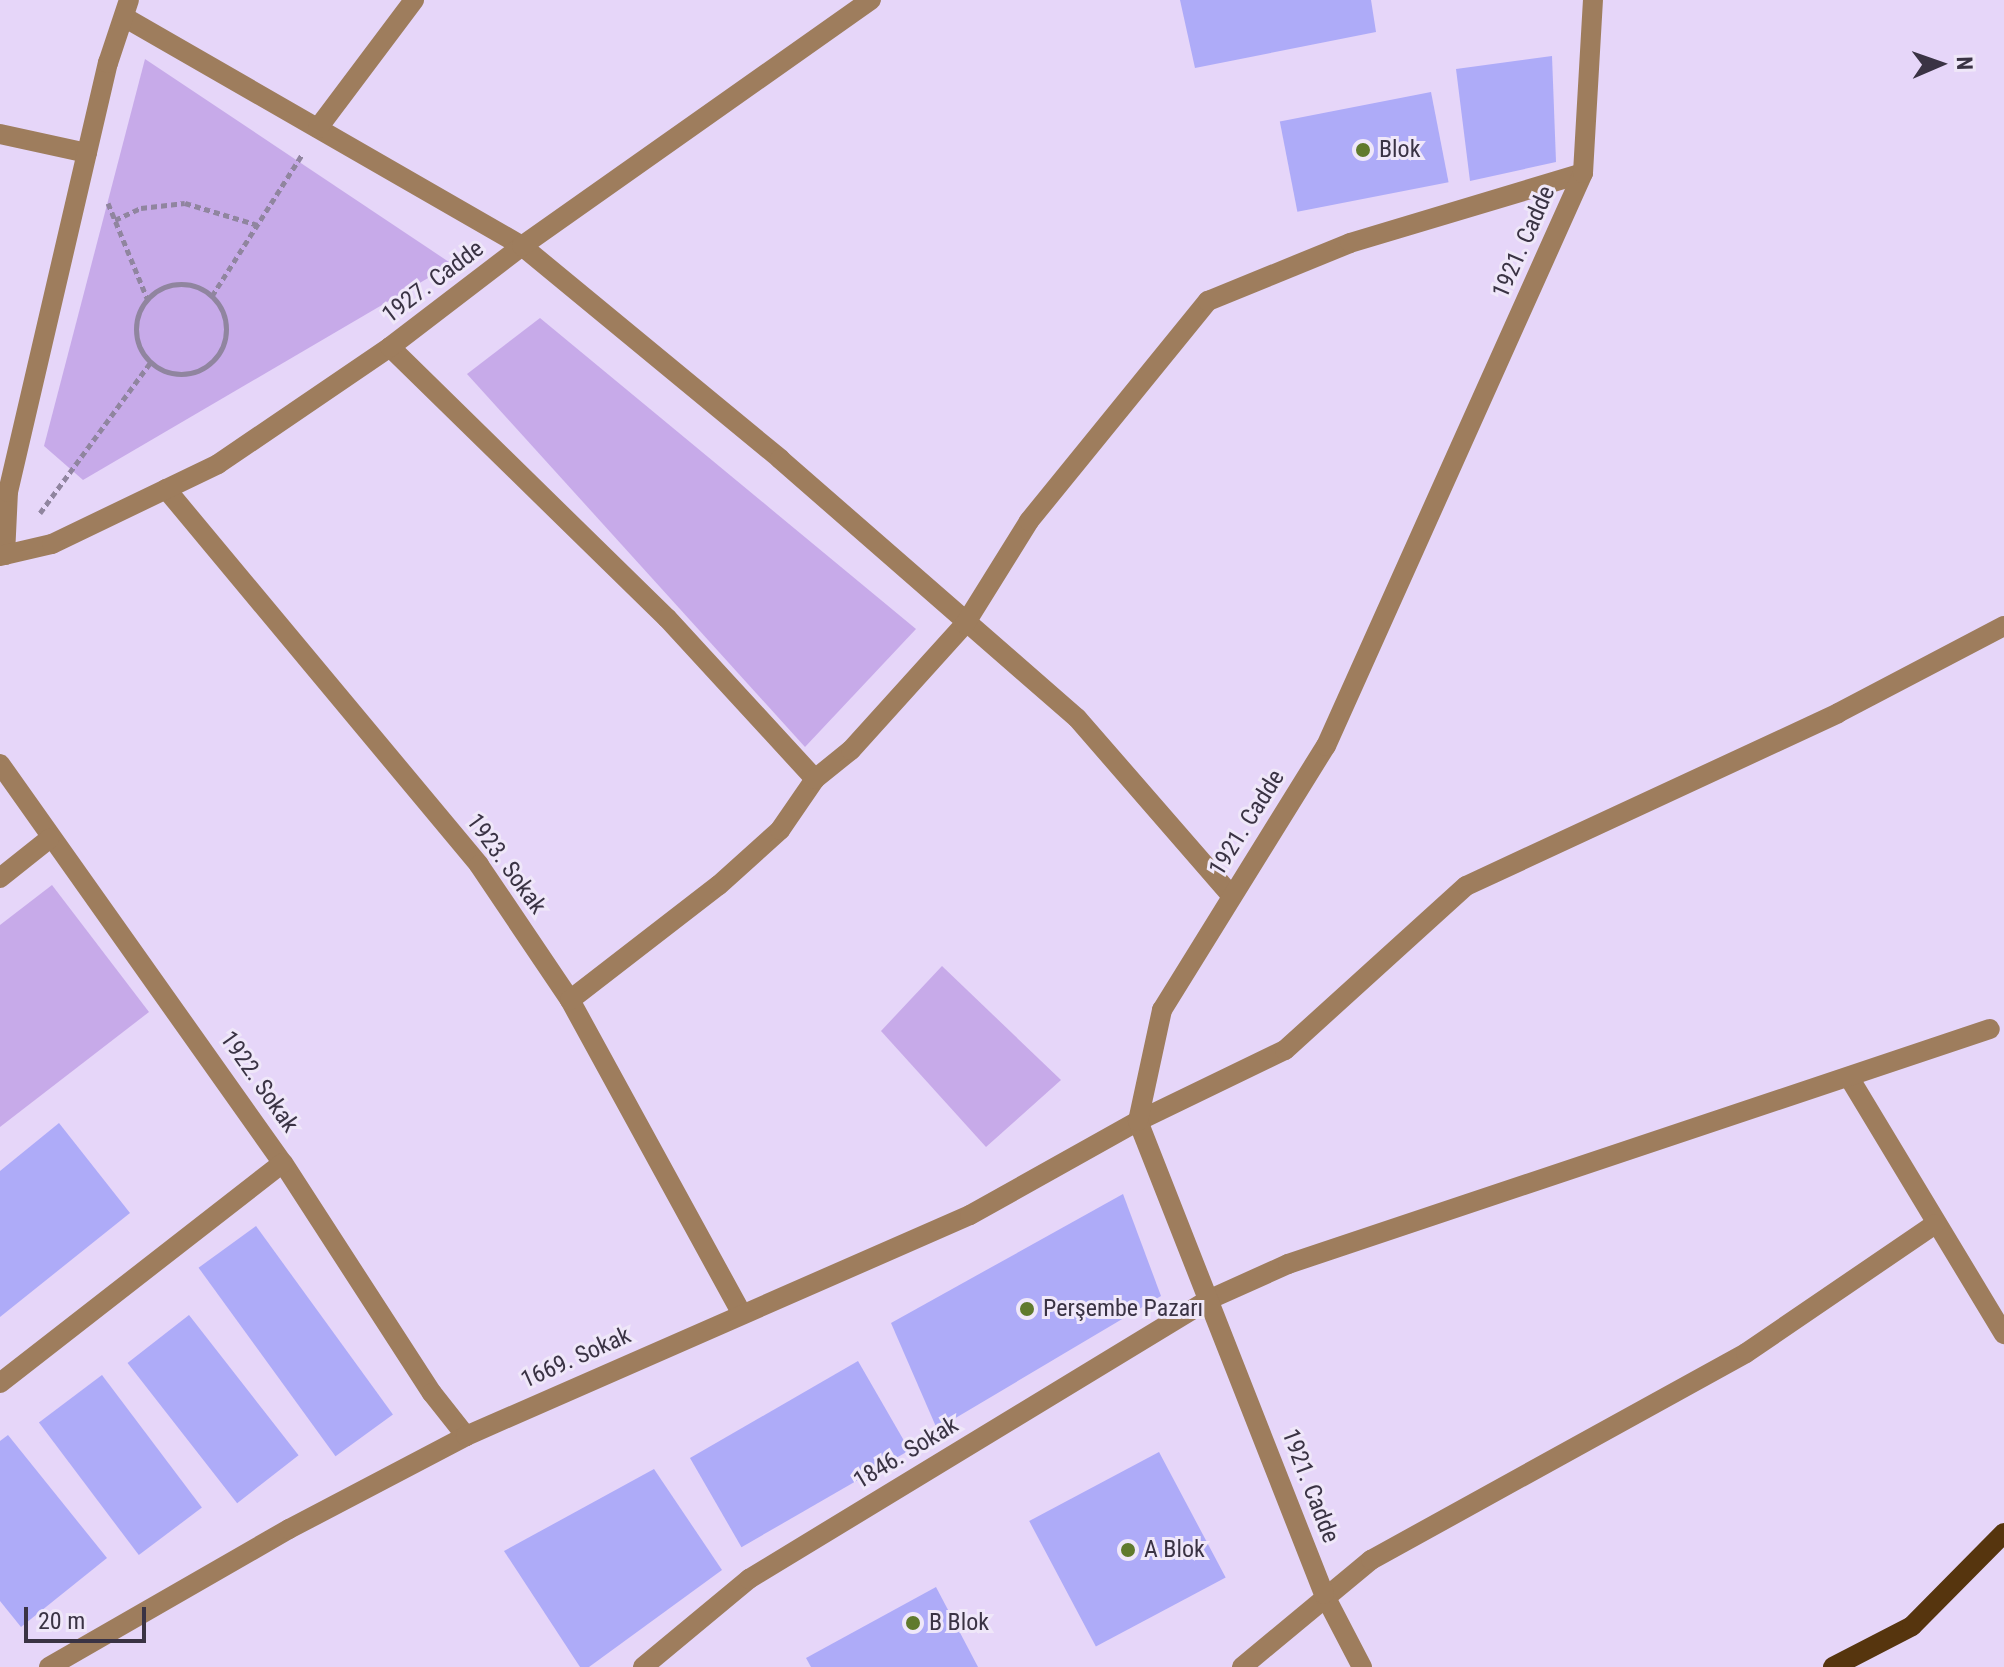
<!DOCTYPE html>
<meta charset="utf-8">
<style>
body{margin:0}
#map{position:relative;width:2004px;height:1667px;overflow:hidden;background:#e6d6f9;font-family:"Roboto Condensed",sans-serif}
div>[style]{position:absolute}
.green>*{inset:0;background:#c7aae9}
.building>*{inset:0;background:#aeabf8;transform-origin:0 0}
.path>*{height:5px;margin-top:-2.5px;transform-origin:0;background:repeating-linear-gradient(90deg,#90859f 0 6px,transparent 0 10px)}
.path>.ring{margin:-2.5px;padding:0;box-sizing:content-box;background:none;border:5px solid #90859f;border-radius:50%}
.minor>*{height:20px;margin:-10px;padding:0 10px;transform-origin:10px;border-radius:10px;background:#9e7d5d}
.major>*{height:20px;margin:-10px;padding:0 10px;transform-origin:10px;border-radius:10px;background:#56350e}
.dots>*{width:22px;height:22px;translate:-50% -50%;box-sizing:border-box;border:4px solid #efe7f9;border-radius:50%}
span{translate:-50% -50%;white-space:nowrap;text-align:center;line-height:1.15;-webkit-text-stroke:6px #efe7f9;paint-order:stroke}
.poi-label{font-size:24px;color:#3a3344}
.left{translate:0 -50%;text-align:left}
.street-label{font-size:24px;color:#3a3344}
.north{position:absolute;left:1900px;top:24px;width:80px;height:80px;-webkit-text-stroke:6px #efe7f9;paint-order:stroke;rotate:88deg;font-size:22px;font-weight:700;line-height:32px;text-align:center;color:#3a3344}
.north::after{content:'';display:block;margin:auto;width:28px;height:36px;background:#3a3344;clip-path:polygon(50% 0,100% 100%,50% 72%,0 100%)}
.scale{position:absolute;left:24px;top:1607px;width:122px;height:36px;box-sizing:border-box;border:4px solid #3a3344;border-top:0;padding-left:10px;font-size:24px;line-height:28px;white-space:nowrap;color:#3a3344;-webkit-text-stroke:6px #efe7f9;paint-order:stroke}
</style>
<div id="map">
<div class="green">
<div style="clip-path:polygon(145px 59px,452px 264px,83px 480px,44px 446px)"></div>
<div style="clip-path:polygon(540px 318px,916px 629px,805px 747px,467px 374px)"></div>
<div style="clip-path:polygon(52px 885px,149px 1012px,0 1127px,0 925px)"></div>
<div style="clip-path:polygon(942px 966px,1061px 1080px,986px 1147px,881px 1031px)"></div>
</div>
<div class="building">
<div style="clip-path:polygon(1180px 0,1371px 0,1376px 32px,1195px 68px)"></div>
<div style="clip-path:polygon(1552px 56px,1556px 162px,1470px 181px,1456px 69px)"></div>
<div style="left:1431px;top:92px;width:92px;height:154px;rotate:79deg"></div>
<div style="clip-path:polygon(59px 1123px,130px 1213px,0 1317px,0 1171px)"></div>
<div style="clip-path:polygon(1123px 1194px,1161px 1296px,937px 1429px,891px 1323px)"></div>
<div style="left:256px;top:1226px;width:233px;height:71px;rotate:54deg"></div>
<div style="left:189px;top:1315px;width:178px;height:78px;rotate:52deg"></div>
<div style="left:858px;top:1361px;width:103px;height:194px;rotate:60deg"></div>
<div style="left:102px;top:1375px;width:166px;height:79px;rotate:53deg"></div>
<div style="clip-path:polygon(8px 1435px,107px 1558px,21px 1627px,0 1601px,0 1441px)"></div>
<div style="left:1159px;top:1452px;width:142px;height:147px;rotate:62deg"></div>
<div style="clip-path:polygon(654px 1469px,722px 1570px,589px 1667px,580px 1667px,504px 1551px)"></div>
<div style="clip-path:polygon(936px 1587px,978px 1667px,811px 1667px,806px 1658px)"></div>
</div>
<div class="path">
<div style="left:108px;top:203px;width:103px;rotate:67.7deg"></div>
<div style="left:115px;top:220px;width:29px;rotate:-25deg"></div>
<div style="left:141px;top:208px;width:44px;rotate:-6.5deg"></div>
<div style="left:185px;top:203px;width:76px;rotate:16.8deg"></div>
<div class="ring" style="left:136px;top:284px;width:85px;height:85px"></div>
<div style="left:212px;top:296px;width:169px;rotate:-57.5deg"></div>
<div style="left:40px;top:513px;width:186px;rotate:-53.7deg"></div>
</div>
<div class="minor">
<div style="left:124px;top:17px;width:459px;rotate:29.9deg"></div>
<div style="left:522px;top:246px;width:335px;rotate:39.5deg"></div>
<div style="left:780px;top:459px;width:394px;rotate:41.1deg"></div>
<div style="left:1077px;top:718px;width:236px;rotate:49deg"></div>
<div style="left:318px;top:128px;width:160px;rotate:-53.1deg"></div>
<div style="left:0;top:134px;width:89px;rotate:12.3deg"></div>
<div style="left:390px;top:347px;width:388px;rotate:44.4deg"></div>
<div style="left:667px;top:618px;width:219px;rotate:47.4deg"></div>
<div style="left:166px;top:489px;width:489px;rotate:50.2deg"></div>
<div style="left:479px;top:865px;width:163px;rotate:56deg"></div>
<div style="left:570px;top:1000px;width:358px;rotate:61.3deg"></div>
<div style="left:5px;top:555px;width:63px;rotate:-87.3deg"></div>
<div style="left:8px;top:492px;width:441px;rotate:-76.9deg"></div>
<div style="left:108px;top:63px;width:66px;rotate:-71.6deg"></div>
<div style="left:0;top:556px;width:53px;rotate:-13deg"></div>
<div style="left:52px;top:544px;width:184px;rotate:-25.7deg"></div>
<div style="left:218px;top:464px;width:208px;rotate:-34.2deg"></div>
<div style="left:390px;top:347px;width:166px;rotate:-37.4deg"></div>
<div style="left:522px;top:246px;width:427px;rotate:-35.2deg"></div>
<div style="left:0;top:764px;width:489px;rotate:54.7deg"></div>
<div style="left:283px;top:1163px;width:274px;rotate:57.1deg"></div>
<div style="left:432px;top:1393px;width:55px;rotate:51.7deg"></div>
<div style="left:0;top:878px;width:63px;rotate:-38.5deg"></div>
<div style="left:570px;top:1000px;width:188px;rotate:-37.7deg"></div>
<div style="left:719px;top:885px;width:82px;rotate:-42deg"></div>
<div style="left:780px;top:830px;width:62px;rotate:-55.5deg"></div>
<div style="left:815px;top:779px;width:46px;rotate:-38.9deg"></div>
<div style="left:851px;top:750px;width:170px;rotate:-47.9deg"></div>
<div style="left:965px;top:624px;width:121px;rotate:-58.1deg"></div>
<div style="left:1029px;top:521px;width:284px;rotate:-50.9deg"></div>
<div style="left:1208px;top:301px;width:153px;rotate:-22.2deg"></div>
<div style="left:1350px;top:243px;width:243px;rotate:-16.7deg"></div>
<div style="left:1850px;top:1079px;width:298px;rotate:58.9deg"></div>
<div style="left:0;top:1383px;width:358px;rotate:-37.9deg"></div>
<div style="left:49px;top:1667px;width:277px;rotate:-29.9deg"></div>
<div style="left:289px;top:1529px;width:200px;rotate:-27.7deg"></div>
<div style="left:466px;top:1436px;width:550px;rotate:-23.68deg"></div>
<div style="left:970px;top:1215px;width:193px;rotate:-29.2deg"></div>
<div style="left:1138px;top:1121px;width:163px;rotate:-25.8deg"></div>
<div style="left:1285px;top:1050px;width:244px;rotate:-42.2deg"></div>
<div style="left:1466px;top:886px;width:410px;rotate:-24.9deg"></div>
<div style="left:1838px;top:713px;width:187px;rotate:-27.7deg"></div>
<div style="left:643px;top:1667px;width:138px;rotate:-39.7deg"></div>
<div style="left:749px;top:1579px;width:537px;rotate:-31.29deg"></div>
<div style="left:1208px;top:1300px;width:88px;rotate:-24.2deg"></div>
<div style="left:1288px;top:1264px;width:740px;rotate:-18.51deg"></div>
<div style="left:1242px;top:1667px;width:168px;rotate:-39.7deg"></div>
<div style="left:1371px;top:1560px;width:428px;rotate:-28.9deg"></div>
<div style="left:1746px;top:1353px;width:229px;rotate:-34.3deg"></div>
<div style="left:1362px;top:1667px;width:82px;rotate:-117.5deg"></div>
<div style="left:1324px;top:1594px;width:508px;rotate:-111.47deg"></div>
<div style="left:1138px;top:1121px;width:114px;rotate:-77.8deg"></div>
<div style="left:1162px;top:1010px;width:311px;rotate:-58.2deg"></div>
<div style="left:1326px;top:746px;width:628px;rotate:-65.84deg"></div>
<div style="left:1583px;top:173px;width:173px;rotate:-86.7deg"></div>
</div>
<div class="major">
<div style="left:1833px;top:1667px;width:89px;rotate:-27.4deg"></div>
<div style="left:1912px;top:1626px;width:131px;rotate:-45.3deg"></div>
</div>
<div class="dots">
<div style="left:1363px;top:150px;background:#607a2d"></div>
<div style="left:1027px;top:1309px;background:#607a2d"></div>
<div style="left:1128px;top:1550px;background:#607a2d"></div>
<div style="left:913px;top:1623px;background:#607a2d"></div>
</div>
<div class="poi-label">
<span class="left" style="left:1379px;top:150px">Blok</span>
<span class="left" style="left:1043px;top:1309px">Perşembe Pazarı</span>
<span class="left" style="left:1144px;top:1550px">A Blok</span>
<span class="left" style="left:929px;top:1623px">B Blok</span>
</div>
<div class="street-label">
<span style="left:1524px;top:242px;rotate:-66deg">1921. Cadde</span>
<span style="left:433px;top:282px;rotate:-37deg">1927. Cadde</span>
<span style="left:1247px;top:823px;rotate:-58deg">1921. Cadde</span>
<span style="left:506px;top:864px;rotate:54deg">1923. Sokak</span>
<span style="left:259px;top:1082px;rotate:55deg">1922. Sokak</span>
<span style="left:576px;top:1358px;rotate:-24deg">1669. Sokak</span>
<span style="left:906px;top:1453px;rotate:-31deg">1846. Sokak</span>
<span style="left:1310px;top:1486px;rotate:69deg">1921. Cadde</span>
</div>
<div class="north">N</div>
<div class="scale">20 m</div>
</div>
